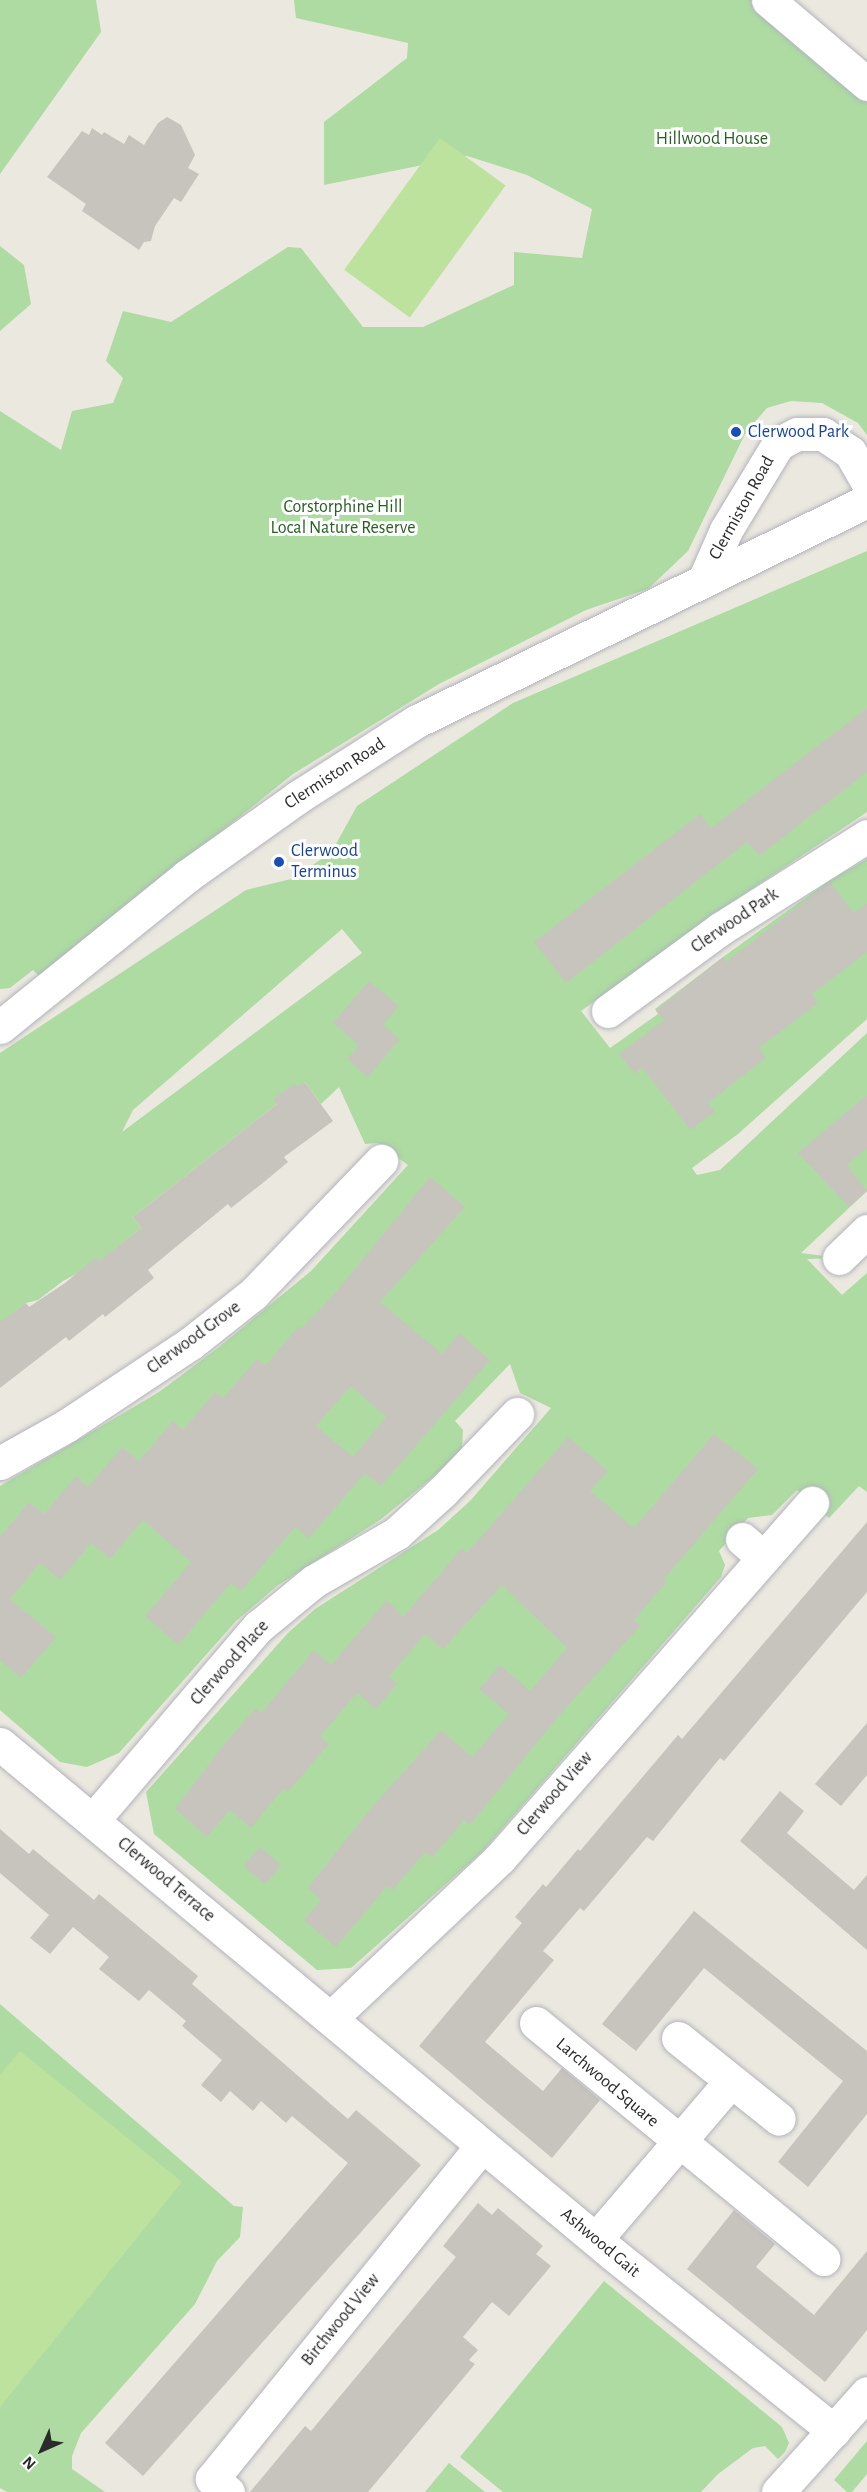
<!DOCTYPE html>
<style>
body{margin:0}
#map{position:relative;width:867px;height:2492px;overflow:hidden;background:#ebe8df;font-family:"Alegreya Sans",sans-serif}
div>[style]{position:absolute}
.green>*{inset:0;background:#addba2}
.pitch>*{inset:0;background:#bce29e;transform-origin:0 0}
.building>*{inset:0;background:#c7c4be;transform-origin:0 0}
.roads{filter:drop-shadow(0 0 2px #b2b3bd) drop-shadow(0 0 2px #b2b3bd)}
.minor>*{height:33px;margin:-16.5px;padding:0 16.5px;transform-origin:16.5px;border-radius:16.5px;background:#fff}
.dots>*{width:16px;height:16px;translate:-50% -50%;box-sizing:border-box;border:3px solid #fff;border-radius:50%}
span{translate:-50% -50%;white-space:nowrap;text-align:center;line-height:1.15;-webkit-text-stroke:6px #fff;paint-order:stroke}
.park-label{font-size:18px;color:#276023}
.transit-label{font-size:18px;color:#164399}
.left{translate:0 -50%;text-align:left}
.street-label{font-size:18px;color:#2b2b2b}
.north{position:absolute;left:12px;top:2420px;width:60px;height:60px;-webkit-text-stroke:4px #fff;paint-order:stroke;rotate:225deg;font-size:16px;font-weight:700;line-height:24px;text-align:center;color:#2b2b2b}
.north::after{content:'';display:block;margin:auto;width:21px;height:27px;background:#2b2b2b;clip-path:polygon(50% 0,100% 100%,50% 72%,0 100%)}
</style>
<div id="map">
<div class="green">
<div style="clip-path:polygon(0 0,96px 0,101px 32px,0 174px)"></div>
<div style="clip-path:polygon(294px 0,768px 0,867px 84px,867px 435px,858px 423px,822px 403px,791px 401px,767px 408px,746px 432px,688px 551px,648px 589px,586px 610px,439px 684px,293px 774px,40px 977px,33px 970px,10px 988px,0 989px,0 411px,61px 450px,72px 411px,113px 403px,123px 378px,106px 361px,123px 311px,171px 322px,288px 247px,301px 248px,363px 327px,423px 327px,514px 285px,514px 252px,582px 258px,592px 209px,527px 175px,467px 156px,324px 185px,324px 122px,407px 58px,408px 43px,296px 18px)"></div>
<div style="clip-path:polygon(0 246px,24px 265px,31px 304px,0 331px)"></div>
<div style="clip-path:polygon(evenodd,867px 551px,867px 812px,731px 903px,581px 1011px,610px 1048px,658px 1014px,655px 1009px,723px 957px,829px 881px,867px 859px,867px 1019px,738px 1134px,692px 1168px,697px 1175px,720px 1170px,867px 1033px,867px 1191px,801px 1253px,839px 1258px,807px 1259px,842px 1295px,867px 1273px,867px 1492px,859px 1486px,829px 1518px,797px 1490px,772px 1515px,748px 1518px,719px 1551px,725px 1565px,721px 1577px,482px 1852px,351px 1968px,317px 1970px,154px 1834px,146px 1792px,288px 1633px,315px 1609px,438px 1530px,470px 1501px,551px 1408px,520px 1393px,510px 1364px,455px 1421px,463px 1430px,462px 1448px,439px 1472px,380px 1520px,277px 1586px,236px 1621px,119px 1753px,87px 1767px,60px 1762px,0 1710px,0 1486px,159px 1392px,219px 1347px,311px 1271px,408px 1165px,378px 1143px,365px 1144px,339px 1087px,321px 1104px,305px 1082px,133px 1217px,141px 1228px,100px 1261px,63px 1281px,38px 1300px,26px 1303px,0 1323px,0 1053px,246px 890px,291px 879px,331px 853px,357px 806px,513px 703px,867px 551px,342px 929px,362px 953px,122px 1132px,133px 1110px,342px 929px)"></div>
<div style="clip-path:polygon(0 2004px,234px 2206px,243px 2207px,240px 2237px,217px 2261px,195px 2304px,81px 2433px,72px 2456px,72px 2469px,105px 2492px,7px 2492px,0 2488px)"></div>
<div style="clip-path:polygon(604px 2281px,782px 2427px,789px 2443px,785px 2452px,778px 2459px,765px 2446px,753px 2448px,718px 2474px,701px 2492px,503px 2492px,460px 2457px)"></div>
<div style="clip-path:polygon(867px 2441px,867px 2474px,852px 2492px,847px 2492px,834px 2480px)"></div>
<div style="clip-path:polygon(449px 2463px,485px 2492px,425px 2492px)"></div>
</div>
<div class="pitch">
<div style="left:440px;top:138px;width:81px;height:163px;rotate:36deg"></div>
<div style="clip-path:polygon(20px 2051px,182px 2182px,0 2407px,0 2075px)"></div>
</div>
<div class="building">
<div style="clip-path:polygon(167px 117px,181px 125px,195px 155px,188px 168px,199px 174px,181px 202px,174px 198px,155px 226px,151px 241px,144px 242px,139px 250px,82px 211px,86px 204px,47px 177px,82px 131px,89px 135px,92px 128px,102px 135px,104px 132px,124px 144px,129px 135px,144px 145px,158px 123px)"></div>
<div style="clip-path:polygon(867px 708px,867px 772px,759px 856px,747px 842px,566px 983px,534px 942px,700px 814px,711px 828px)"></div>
<div style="clip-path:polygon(830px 882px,854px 913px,867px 903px,867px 952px,812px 994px,818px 1003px,759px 1048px,766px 1058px,708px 1103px,715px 1112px,690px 1130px,642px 1067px,635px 1074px,619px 1054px,664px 1020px,656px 1010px,723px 957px,726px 962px)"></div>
<div style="clip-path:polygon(369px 981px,399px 1006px,383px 1025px,400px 1039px,368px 1077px,347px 1059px,359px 1045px,333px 1023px)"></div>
<div style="clip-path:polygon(305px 1082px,333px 1121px,284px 1157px,288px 1162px,264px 1182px,231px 1208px,228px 1204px,148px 1270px,154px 1278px,105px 1317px,103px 1314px,69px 1341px,66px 1337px,0 1388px,0 1322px,26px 1303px,29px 1307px,65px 1283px,96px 1257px,99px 1261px,141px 1228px,133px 1217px,277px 1104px,273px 1099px,295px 1083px,297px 1087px)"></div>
<div style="clip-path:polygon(867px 1095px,867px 1148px,847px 1165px,867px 1191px,849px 1207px,798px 1153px)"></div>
<div style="clip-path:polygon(evenodd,430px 1177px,465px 1207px,380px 1302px,442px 1354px,459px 1333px,490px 1360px,381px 1486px,365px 1473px,309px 1538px,295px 1527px,241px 1591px,231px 1583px,178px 1645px,145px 1616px,191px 1562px,143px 1520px,110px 1559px,91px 1543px,60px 1580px,40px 1563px,10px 1599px,56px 1637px,21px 1678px,0 1660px,0 1537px,29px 1502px,44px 1514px,76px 1476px,88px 1487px,122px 1447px,139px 1461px,173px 1421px,183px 1430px,215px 1392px,223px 1398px,257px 1359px,265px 1366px,298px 1327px,301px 1329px,336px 1292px,430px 1177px,351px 1386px,386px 1417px,353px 1457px,316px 1426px,351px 1386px)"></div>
<div style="clip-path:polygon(714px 1434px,758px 1469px,664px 1579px,667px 1582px,634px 1620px,641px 1625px,558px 1717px,470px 1825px,464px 1820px,432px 1858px,425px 1852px,393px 1890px,387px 1886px,336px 1947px,304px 1920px,321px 1900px,308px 1888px,366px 1814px,441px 1730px,472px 1757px,509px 1714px,479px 1689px,500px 1665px,530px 1691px,567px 1648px,502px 1585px,443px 1649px,425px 1634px,389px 1677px,397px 1684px,376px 1709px,357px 1693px,320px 1736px,329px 1744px,287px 1793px,283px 1789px,251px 1828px,230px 1810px,207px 1837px,175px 1809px,225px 1743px,256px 1708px,261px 1713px,314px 1650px,331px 1665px,387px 1600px,403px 1617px,462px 1548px,467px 1553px,568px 1437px,608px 1471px,590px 1491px,634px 1528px)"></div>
<div style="clip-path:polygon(867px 1522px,867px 1592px,724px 1761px,720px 1758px,653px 1841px,647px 1837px,584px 1911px,580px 1908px,543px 1951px,554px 1960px,485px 2042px,543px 2091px,562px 2068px,600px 2100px,552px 2158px,419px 2046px,522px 1923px,515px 1917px,543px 1884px,546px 1887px,578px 1849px,580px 1851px,678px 1735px,682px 1739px)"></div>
<div style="clip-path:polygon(867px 1723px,867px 1775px,841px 1806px,815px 1784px)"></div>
<div style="clip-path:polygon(780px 1791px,804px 1811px,787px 1833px,854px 1890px,867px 1875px,867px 1950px,740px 1841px)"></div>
<div style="clip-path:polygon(0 1829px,29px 1854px,33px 1849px,94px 1900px,99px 1894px,198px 1976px,192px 1984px,348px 2119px,356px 2110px,421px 2165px,143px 2476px,105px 2443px,348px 2163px,292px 2116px,286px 2123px,261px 2101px,253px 2111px,230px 2091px,221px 2102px,201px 2085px,222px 2060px,182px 2026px,186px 2021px,149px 1990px,139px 2001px,99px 1969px,109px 1957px,73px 1927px,50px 1954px,30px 1938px,49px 1915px,0 1873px)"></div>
<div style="left:260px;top:1847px;width:28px;height:25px;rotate:41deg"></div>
<div style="clip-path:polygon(694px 1911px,867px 2051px,867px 2114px,808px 2187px,778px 2162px,843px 2081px,704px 1968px,636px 2051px,602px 2024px)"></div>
<div style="clip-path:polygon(478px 2203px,492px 2215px,498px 2208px,543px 2246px,536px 2254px,551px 2266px,509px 2316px,492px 2302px,463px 2337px,478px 2350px,469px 2360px,475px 2364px,368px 2492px,250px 2492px,305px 2426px,311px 2431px,456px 2257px,443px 2246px)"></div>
<div style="clip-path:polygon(734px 2210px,775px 2244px,756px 2267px,814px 2315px,867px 2251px,867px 2330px,825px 2382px,687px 2269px)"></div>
</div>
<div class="roads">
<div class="minor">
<div style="left:768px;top:0;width:130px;rotate:40.3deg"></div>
<div style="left:705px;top:578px;width:52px;rotate:-66.4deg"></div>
<div style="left:726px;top:530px;width:100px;rotate:-58.8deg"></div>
<div style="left:778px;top:444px;width:21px;rotate:-28deg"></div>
<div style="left:797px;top:434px;width:26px"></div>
<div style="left:823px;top:434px;width:32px;rotate:34deg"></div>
<div style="left:850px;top:452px;width:34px;rotate:60deg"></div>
<div style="left:608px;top:1011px;width:139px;rotate:-36.2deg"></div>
<div style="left:720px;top:929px;width:174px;rotate:-32.3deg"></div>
<div style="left:0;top:1027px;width:240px;rotate:-38.9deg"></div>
<div style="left:187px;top:876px;width:136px;rotate:-35.4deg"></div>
<div style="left:298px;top:797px;width:141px;rotate:-32.6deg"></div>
<div style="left:417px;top:721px;width:501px;rotate:-26.05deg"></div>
<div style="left:839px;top:1258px;width:39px;rotate:-44deg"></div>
<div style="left:0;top:1463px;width:76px;rotate:-29.3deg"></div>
<div style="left:66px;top:1426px;width:150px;rotate:-33.6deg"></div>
<div style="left:191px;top:1343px;width:79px;rotate:-38.3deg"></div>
<div style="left:253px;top:1294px;width:185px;rotate:-46.1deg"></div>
<div style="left:742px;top:1539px;width:28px;rotate:41deg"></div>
<div style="left:0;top:1744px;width:797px;rotate:39.76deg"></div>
<div style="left:613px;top:2254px;width:283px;rotate:38.7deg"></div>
<div style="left:93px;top:1820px;width:254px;rotate:-49.5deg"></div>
<div style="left:258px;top:1627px;width:72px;rotate:-39.4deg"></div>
<div style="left:314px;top:1581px;width:96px;rotate:-30deg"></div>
<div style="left:397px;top:1533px;width:62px;rotate:-42.4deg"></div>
<div style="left:443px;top:1491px;width:107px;rotate:-46.1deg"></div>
<div style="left:332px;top:2017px;width:231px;rotate:-43.4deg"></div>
<div style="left:500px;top:1858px;width:473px;rotate:-48.7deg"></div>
<div style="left:536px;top:2023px;width:372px;rotate:39.4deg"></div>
<div style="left:678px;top:2038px;width:129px;rotate:38.7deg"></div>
<div style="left:596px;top:2239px;width:208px;rotate:-49.5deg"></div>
<div style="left:228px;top:2492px;width:21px;rotate:-141deg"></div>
<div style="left:212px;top:2479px;width:429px;rotate:-51deg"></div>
<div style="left:778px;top:2492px;width:133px;rotate:-48deg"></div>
</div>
</div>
<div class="dots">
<div style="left:736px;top:432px;background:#1a4fb4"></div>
<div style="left:279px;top:862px;background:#1a4fb4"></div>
</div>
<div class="park-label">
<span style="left:712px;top:139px">Hillwood House</span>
<span style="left:343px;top:518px">Corstorphine Hill<br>Local Nature Reserve</span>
</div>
<div class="transit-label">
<span class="left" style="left:748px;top:432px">Clerwood Park</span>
<span class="left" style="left:291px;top:862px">Clerwood<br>Terminus</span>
</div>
<div class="street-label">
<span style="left:742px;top:508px;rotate:-61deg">Clermiston Road</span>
<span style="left:335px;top:774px;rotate:-33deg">Clermiston Road</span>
<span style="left:735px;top:921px;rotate:-34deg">Clerwood Park</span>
<span style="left:194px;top:1338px;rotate:-36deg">Clerwood Grove</span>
<span style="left:230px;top:1663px;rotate:-48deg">Clerwood Place</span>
<span style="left:555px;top:1794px;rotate:-49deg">Clerwood View</span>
<span style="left:166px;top:1880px;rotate:40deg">Clerwood Terrace</span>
<span style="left:607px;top:2083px;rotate:40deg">Larchwood Square</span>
<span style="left:600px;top:2243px;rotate:40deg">Ashwood Gait</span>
<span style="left:341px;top:2320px;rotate:-51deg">Birchwood View</span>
</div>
<div class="north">N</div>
</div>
